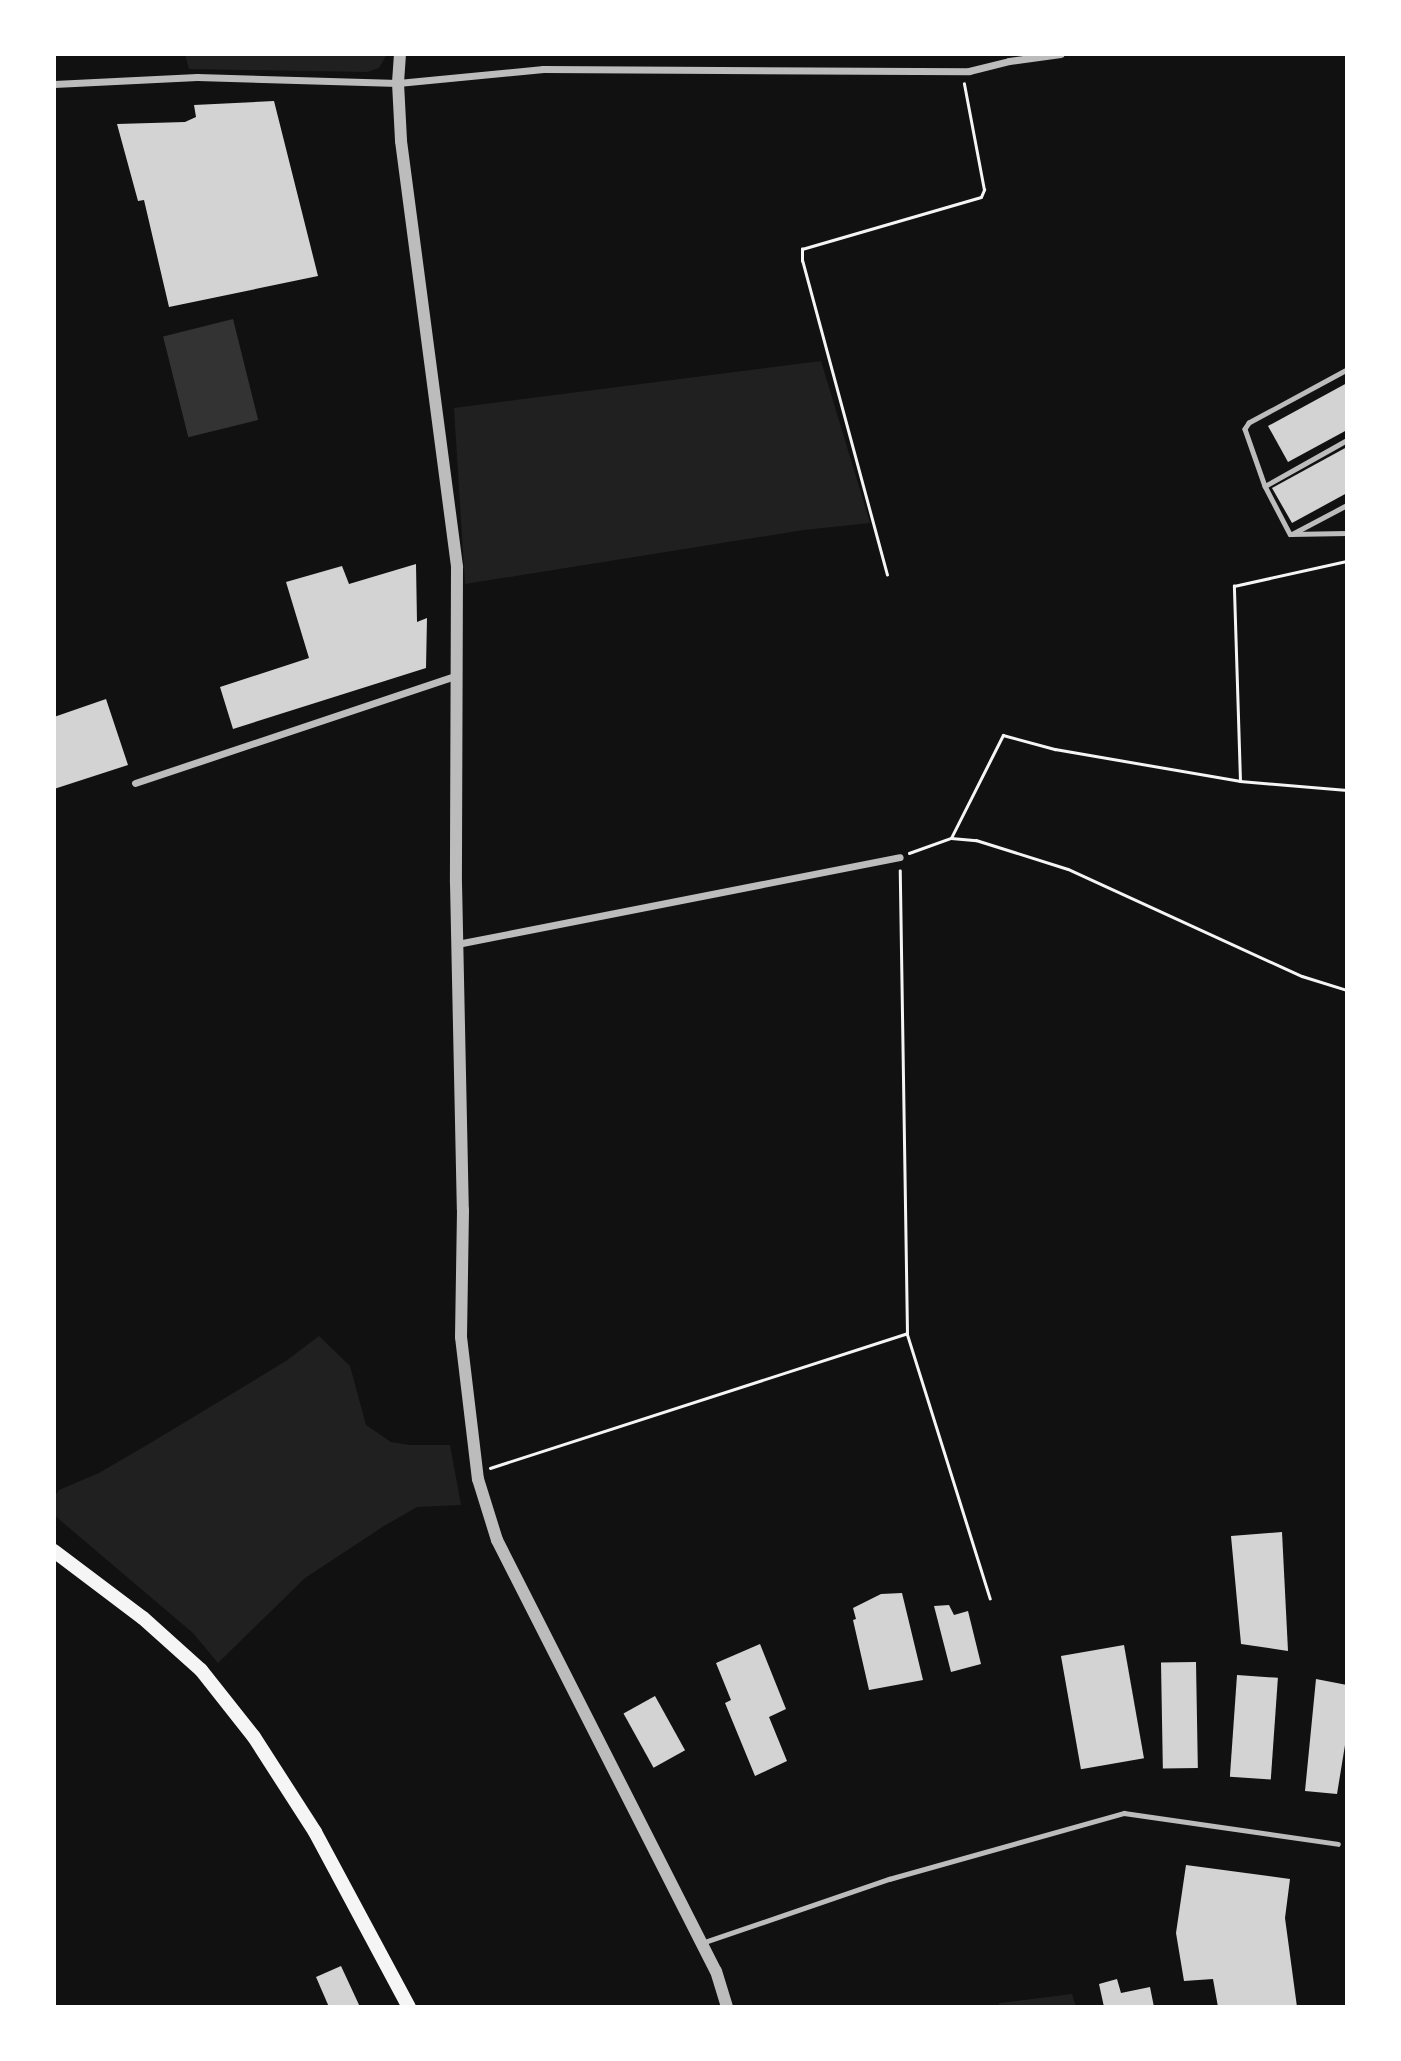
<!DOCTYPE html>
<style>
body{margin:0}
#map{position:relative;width:1401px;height:2061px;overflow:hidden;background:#111;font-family:"Nunito Sans",sans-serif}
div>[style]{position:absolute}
.green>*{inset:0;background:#202020}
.water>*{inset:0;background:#333;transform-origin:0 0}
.building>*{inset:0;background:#d3d3d3;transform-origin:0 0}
.path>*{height:2.5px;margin:-1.25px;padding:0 1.25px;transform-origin:1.25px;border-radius:1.25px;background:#f5f5f5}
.service>*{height:4.5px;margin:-2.25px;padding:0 2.25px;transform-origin:2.25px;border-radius:2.25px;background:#bcbcbc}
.minor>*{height:7px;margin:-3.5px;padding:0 3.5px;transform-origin:3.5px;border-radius:3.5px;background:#bcbcbc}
.tertiary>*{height:12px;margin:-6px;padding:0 6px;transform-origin:6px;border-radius:6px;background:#bcbcbc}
.secondary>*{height:14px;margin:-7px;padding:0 7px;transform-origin:7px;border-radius:7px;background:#f5f5f5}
span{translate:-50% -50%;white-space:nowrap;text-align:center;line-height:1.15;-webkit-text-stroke:7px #fff;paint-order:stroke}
.frame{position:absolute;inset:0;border:56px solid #fff;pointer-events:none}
</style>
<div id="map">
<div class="green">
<div style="clip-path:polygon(185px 54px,387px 54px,379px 68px,367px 72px,189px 69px)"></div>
<div style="clip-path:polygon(821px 361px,870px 523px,804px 530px,465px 584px,454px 408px)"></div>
<div style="clip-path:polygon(319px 1336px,350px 1366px,366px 1425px,391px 1442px,409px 1445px,450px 1445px,461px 1505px,417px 1507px,384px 1526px,305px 1578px,218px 1663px,193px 1633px,54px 1515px,54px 1497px,59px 1490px,99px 1473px,152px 1442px,286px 1361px)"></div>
<div style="clip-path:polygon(1072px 1994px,1076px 2007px,1000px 2007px,999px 2003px)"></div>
</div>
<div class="water">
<div style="left:233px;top:319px;width:104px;height:72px;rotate:76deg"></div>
</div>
<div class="building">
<div style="clip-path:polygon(274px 101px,318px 276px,169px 307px,144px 200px,138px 201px,117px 124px,185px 122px,196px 117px,194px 105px)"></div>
<div style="clip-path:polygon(1347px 383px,1347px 430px,1288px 462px,1268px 426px)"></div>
<div style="clip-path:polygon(1347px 447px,1347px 493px,1292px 523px,1272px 488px)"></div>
<div style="clip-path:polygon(416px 564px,417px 622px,427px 618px,426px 668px,233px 729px,220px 687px,309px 658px,286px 582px,342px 566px,349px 584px)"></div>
<div style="clip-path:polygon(106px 699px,128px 765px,54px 789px,54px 717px)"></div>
<div style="clip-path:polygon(1282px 1532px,1288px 1651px,1241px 1644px,1231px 1536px)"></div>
<div style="clip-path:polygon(902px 1593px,923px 1680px,869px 1690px,853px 1620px,856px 1619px,853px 1608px,881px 1594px)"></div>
<div style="clip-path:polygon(949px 1605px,954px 1615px,968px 1611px,981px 1664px,951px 1672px,934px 1606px)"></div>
<div style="clip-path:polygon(760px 1644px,786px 1709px,769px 1717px,787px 1761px,755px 1776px,725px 1703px,731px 1700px,716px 1663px)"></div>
<div style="left:1124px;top:1645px;width:115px;height:64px;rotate:80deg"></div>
<div style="left:1196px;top:1662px;width:106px;height:35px;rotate:89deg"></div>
<div style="left:1237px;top:1675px;width:41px;height:102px;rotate:4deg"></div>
<div style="clip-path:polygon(1316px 1679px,1347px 1685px,1347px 1733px,1337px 1794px,1305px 1791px)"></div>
<div style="left:655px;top:1696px;width:62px;height:36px;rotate:61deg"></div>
<div style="clip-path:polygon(1186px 1865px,1290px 1879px,1285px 1918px,1297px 2007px,1218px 2007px,1213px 1979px,1184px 1981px,1176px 1933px)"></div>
<div style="clip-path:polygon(341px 1966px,360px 2007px,329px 2007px,316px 1977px)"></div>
<div style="clip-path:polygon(1117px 1979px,1121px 1993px,1150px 1987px,1154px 2007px,1104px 2007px,1099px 1984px)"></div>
</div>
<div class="path">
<div style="left:887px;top:575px;width:325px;rotate:-105.1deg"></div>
<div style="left:802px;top:261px;width:12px;rotate:-90deg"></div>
<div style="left:802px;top:249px;width:186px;rotate:-16.2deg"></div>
<div style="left:981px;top:197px;width:8px;rotate:-67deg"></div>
<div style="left:984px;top:190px;width:108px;rotate:-100.7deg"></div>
<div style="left:1240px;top:781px;width:195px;rotate:-91.8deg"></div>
<div style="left:1234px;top:586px;width:116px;rotate:-12.5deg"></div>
<div style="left:951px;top:838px;width:115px;rotate:-63.2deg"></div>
<div style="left:1003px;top:735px;width:54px;rotate:15.1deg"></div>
<div style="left:1055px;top:749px;width:188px;rotate:9.8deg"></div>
<div style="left:1240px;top:781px;width:107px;rotate:4.8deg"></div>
<div style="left:909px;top:853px;width:45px;rotate:-19.7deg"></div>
<div style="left:951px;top:838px;width:25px;rotate:5deg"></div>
<div style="left:976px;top:840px;width:96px;rotate:17.5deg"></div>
<div style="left:1068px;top:869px;width:257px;rotate:24.6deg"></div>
<div style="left:1302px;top:976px;width:47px;rotate:17.3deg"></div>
<div style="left:907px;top:1333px;width:278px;rotate:72.6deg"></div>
<div style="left:490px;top:1468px;width:438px;rotate:-17.9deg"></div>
<div style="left:907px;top:1333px;width:462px;rotate:-90.9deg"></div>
</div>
<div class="service">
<div style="left:1347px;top:370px;width:111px;rotate:151.6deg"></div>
<div style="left:1249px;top:423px;width:7px;rotate:124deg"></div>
<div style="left:1245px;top:429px;width:60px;rotate:70.7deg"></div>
<div style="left:1265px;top:486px;width:54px;rotate:62.5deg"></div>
<div style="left:1290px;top:534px;width:57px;rotate:-1deg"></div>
<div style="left:1265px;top:486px;width:94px;rotate:-29.3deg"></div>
<div style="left:1292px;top:534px;width:62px;rotate:-27.8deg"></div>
<div style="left:702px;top:1943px;width:198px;rotate:-18.9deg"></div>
<div style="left:889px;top:1879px;width:244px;rotate:-15.7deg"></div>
<div style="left:1124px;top:1813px;width:216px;rotate:8.2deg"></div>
</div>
<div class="minor">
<div style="left:54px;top:84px;width:143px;rotate:-2.8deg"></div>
<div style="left:197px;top:77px;width:201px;rotate:1.7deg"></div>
<div style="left:398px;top:83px;width:146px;rotate:-5.5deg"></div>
<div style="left:543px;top:69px;width:426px;rotate:0.3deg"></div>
<div style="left:969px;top:71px;width:41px;rotate:-14deg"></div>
<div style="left:1009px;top:61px;width:52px;rotate:-7.7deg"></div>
<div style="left:135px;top:783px;width:340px;rotate:-18.5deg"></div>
<div style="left:457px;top:944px;width:451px;rotate:-11.1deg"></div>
</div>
<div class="tertiary">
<div style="left:400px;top:54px;width:29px;rotate:94deg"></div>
<div style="left:398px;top:83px;width:58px;rotate:87deg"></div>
<div style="left:401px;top:141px;width:430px;rotate:82.5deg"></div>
<div style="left:457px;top:567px;width:316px;rotate:90.2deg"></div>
<div style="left:456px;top:883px;width:327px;rotate:88.8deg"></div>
<div style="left:463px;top:1210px;width:127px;rotate:90.9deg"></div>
<div style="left:461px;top:1337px;width:143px;rotate:83.2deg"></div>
<div style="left:478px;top:1479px;width:64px;rotate:72.7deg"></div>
<div style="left:497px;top:1540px;width:483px;rotate:63.1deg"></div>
<div style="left:716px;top:1971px;width:38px;rotate:73deg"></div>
</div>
<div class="secondary">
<div style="left:54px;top:1551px;width:111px;rotate:37deg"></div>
<div style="left:143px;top:1618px;width:78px;rotate:41.9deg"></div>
<div style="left:201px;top:1670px;width:85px;rotate:51.7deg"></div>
<div style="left:254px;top:1737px;width:113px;rotate:57.3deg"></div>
<div style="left:315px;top:1832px;width:199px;rotate:61.8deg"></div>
</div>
<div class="frame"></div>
</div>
